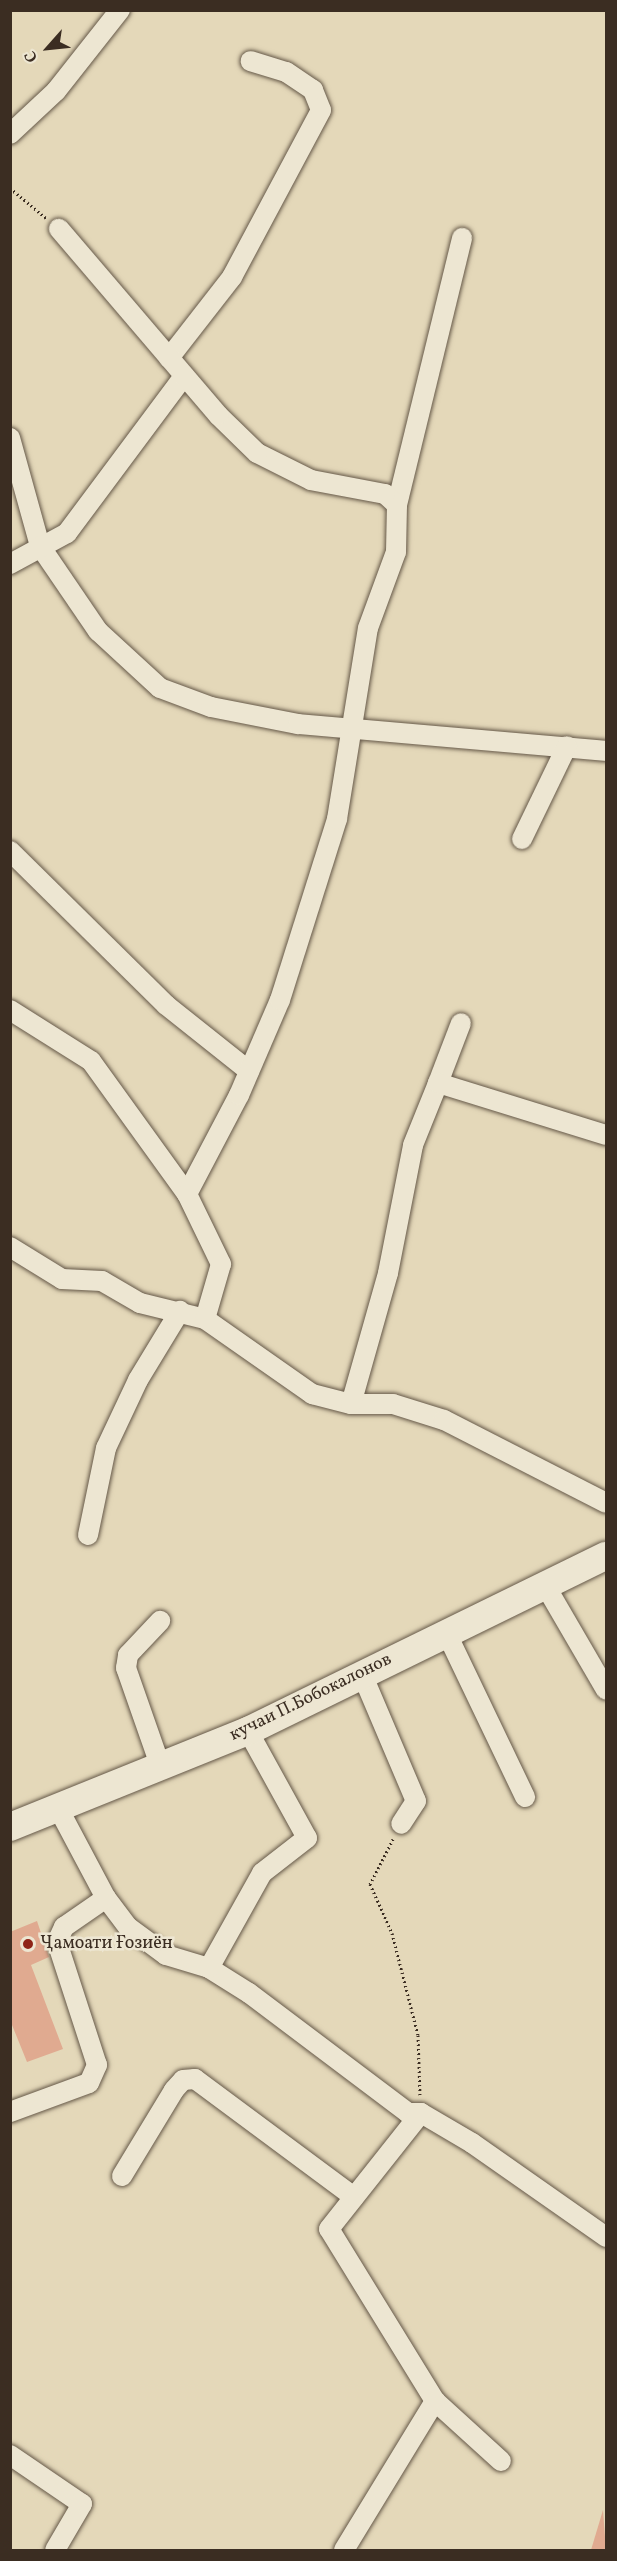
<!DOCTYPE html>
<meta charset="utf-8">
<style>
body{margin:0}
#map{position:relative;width:617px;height:2561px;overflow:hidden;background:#e4d8b9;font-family:Vollkorn,serif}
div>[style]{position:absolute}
.building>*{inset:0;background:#e0aa90}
.path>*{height:3px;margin-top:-1.5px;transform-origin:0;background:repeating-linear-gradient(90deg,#3b2d22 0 1.5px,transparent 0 4.5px)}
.roads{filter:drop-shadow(0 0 2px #655848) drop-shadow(0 0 2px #655848)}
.minor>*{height:20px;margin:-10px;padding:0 10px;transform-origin:10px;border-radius:10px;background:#ede6d2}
.secondary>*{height:28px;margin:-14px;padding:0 14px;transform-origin:14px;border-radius:14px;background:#ede6d2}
.dots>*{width:16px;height:16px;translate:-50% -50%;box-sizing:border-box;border:3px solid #ede6d2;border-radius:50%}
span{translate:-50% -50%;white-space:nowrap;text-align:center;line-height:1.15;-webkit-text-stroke:5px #ede6d2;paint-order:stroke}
.street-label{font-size:18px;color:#3b2d22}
.poi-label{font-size:18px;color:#3b2d22}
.left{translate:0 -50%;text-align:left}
.frame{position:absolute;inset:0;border:12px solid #3b2d22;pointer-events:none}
.north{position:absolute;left:18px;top:18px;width:60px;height:60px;-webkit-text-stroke:4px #ede6d2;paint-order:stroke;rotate:243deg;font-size:16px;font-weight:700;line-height:24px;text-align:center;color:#3b2d22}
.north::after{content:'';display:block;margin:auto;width:21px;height:27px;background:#3b2d22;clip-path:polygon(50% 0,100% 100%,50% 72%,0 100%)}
</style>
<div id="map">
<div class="building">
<div style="clip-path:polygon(37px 1921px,49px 1957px,31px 1965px,63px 2049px,27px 2062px,10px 2020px,10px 1932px)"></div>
<div style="clip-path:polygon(603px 2510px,606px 2550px,591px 2550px)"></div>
</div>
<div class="path">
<div style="left:10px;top:188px;width:47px;rotate:39.8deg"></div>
<div style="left:393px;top:1839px;width:51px;rotate:117.1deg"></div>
<div style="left:370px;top:1884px;width:54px;rotate:65.8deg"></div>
<div style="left:392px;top:1933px;width:105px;rotate:75.7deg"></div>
<div style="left:418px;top:2035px;width:60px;rotate:88.1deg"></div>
</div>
<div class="roads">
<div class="minor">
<div style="left:10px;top:134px;width:63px;rotate:-43.1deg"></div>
<div style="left:56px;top:91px;width:103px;rotate:-51.7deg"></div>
<div style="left:169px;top:358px;width:103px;rotate:-52.1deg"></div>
<div style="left:232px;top:277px;width:189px;rotate:-61.9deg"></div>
<div style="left:321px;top:110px;width:22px;rotate:-112deg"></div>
<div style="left:313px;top:90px;width:32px;rotate:-146deg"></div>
<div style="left:286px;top:72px;width:37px;rotate:-163deg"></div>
<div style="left:10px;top:438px;width:112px;rotate:74.5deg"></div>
<div style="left:40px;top:546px;width:103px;rotate:55.7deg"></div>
<div style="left:98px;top:631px;width:84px;rotate:42.6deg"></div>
<div style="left:160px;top:688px;width:54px;rotate:20.4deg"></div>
<div style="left:211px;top:707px;width:89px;rotate:11.1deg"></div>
<div style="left:298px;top:724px;width:309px;rotate:5deg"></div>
<div style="left:397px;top:505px;width:275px;rotate:-76.3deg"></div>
<div style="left:10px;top:564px;width:65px;rotate:-28.5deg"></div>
<div style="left:67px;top:533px;width:196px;rotate:-53.3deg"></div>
<div style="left:522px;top:839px;width:103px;rotate:-64.2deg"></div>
<div style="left:10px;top:851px;width:219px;rotate:44.6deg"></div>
<div style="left:166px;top:1005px;width:106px;rotate:38.5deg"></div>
<div style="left:10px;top:1010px;width:96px;rotate:32.2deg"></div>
<div style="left:91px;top:1061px;width:164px;rotate:54.2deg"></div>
<div style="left:187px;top:1194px;width:112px;rotate:-62.3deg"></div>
<div style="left:239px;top:1095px;width:103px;rotate:-66.7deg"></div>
<div style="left:280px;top:1000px;width:190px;rotate:-72.5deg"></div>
<div style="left:337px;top:819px;width:193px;rotate:-80.8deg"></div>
<div style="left:368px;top:628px;width:81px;rotate:-69.8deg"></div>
<div style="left:396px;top:552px;width:47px;rotate:-88.8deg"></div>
<div style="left:397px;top:505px;width:16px;rotate:-137deg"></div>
<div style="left:385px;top:494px;width:75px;rotate:-169.3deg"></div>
<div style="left:311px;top:480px;width:60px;rotate:-153.4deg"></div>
<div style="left:257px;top:453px;width:54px;rotate:-135.7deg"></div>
<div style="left:218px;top:415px;width:245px;rotate:-130.5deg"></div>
<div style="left:438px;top:1083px;width:64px;rotate:-69deg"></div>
<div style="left:187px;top:1194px;width:78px;rotate:64.1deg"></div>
<div style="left:221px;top:1264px;width:57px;rotate:106.2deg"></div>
<div style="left:10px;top:1247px;width:61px;rotate:31.6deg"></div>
<div style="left:62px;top:1279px;width:40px;rotate:2.9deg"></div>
<div style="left:102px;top:1281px;width:44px;rotate:30.1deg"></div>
<div style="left:140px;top:1303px;width:67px;rotate:13.8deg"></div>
<div style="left:205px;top:1319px;width:131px;rotate:35deg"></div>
<div style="left:312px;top:1394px;width:40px;rotate:14.4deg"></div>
<div style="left:351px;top:1404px;width:42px"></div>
<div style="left:393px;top:1404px;width:53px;rotate:17.4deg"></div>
<div style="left:444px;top:1420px;width:182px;rotate:27.1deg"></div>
<div style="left:351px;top:1404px;width:136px;rotate:-74.2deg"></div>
<div style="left:388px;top:1273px;width:130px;rotate:-78.9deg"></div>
<div style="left:413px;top:1145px;width:67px;rotate:-68deg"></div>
<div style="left:438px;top:1083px;width:176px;rotate:17.2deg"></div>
<div style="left:88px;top:1535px;width:89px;rotate:-78.3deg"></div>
<div style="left:106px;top:1448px;width:75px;rotate:-64.8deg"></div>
<div style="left:138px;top:1380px;width:81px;rotate:-58.7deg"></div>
<div style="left:545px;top:1585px;width:121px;rotate:59.8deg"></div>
<div style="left:446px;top:1632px;width:183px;rotate:64.4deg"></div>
<div style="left:362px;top:1674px;width:138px;rotate:67deg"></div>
<div style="left:416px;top:1801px;width:27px;rotate:123deg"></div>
<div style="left:160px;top:1765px;width:103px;rotate:-109.3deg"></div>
<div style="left:126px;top:1668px;width:13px;rotate:-81deg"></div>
<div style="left:128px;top:1655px;width:47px;rotate:-46.7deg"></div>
<div style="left:57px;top:1806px;width:104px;rotate:62deg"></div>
<div style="left:106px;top:1898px;width:36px;rotate:53deg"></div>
<div style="left:128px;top:1927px;width:47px;rotate:36.4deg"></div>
<div style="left:166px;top:1955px;width:45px;rotate:16.8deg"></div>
<div style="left:209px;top:1968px;width:47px;rotate:32deg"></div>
<div style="left:249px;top:1993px;width:199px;rotate:37deg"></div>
<div style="left:408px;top:2113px;width:13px"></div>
<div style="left:421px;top:2113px;width:59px;rotate:30.5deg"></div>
<div style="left:472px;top:2143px;width:164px;rotate:35deg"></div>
<div style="left:209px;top:1968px;width:109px;rotate:-60.8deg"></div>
<div style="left:262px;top:1873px;width:57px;rotate:-37.9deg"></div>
<div style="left:307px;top:1838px;width:122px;rotate:-118.9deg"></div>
<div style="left:10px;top:2112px;width:84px;rotate:-20.2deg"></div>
<div style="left:89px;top:2083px;width:20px;rotate:-66deg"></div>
<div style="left:97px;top:2065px;width:129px;rotate:-108deg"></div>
<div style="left:57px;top:1942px;width:17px;rotate:-65deg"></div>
<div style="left:64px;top:1927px;width:51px;rotate:-34.6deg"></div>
<div style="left:122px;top:2176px;width:100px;rotate:-58.8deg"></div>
<div style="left:174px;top:2090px;width:13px;rotate:-48deg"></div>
<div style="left:183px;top:2080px;width:12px;rotate:-5deg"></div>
<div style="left:195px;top:2079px;width:198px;rotate:36.6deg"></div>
<div style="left:435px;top:2401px;width:89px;rotate:42.3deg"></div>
<div style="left:10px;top:2455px;width:87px;rotate:34.2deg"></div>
<div style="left:82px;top:2504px;width:53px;rotate:120.4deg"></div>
<div style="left:344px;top:2550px;width:175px;rotate:-58.6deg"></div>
<div style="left:435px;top:2401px;width:202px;rotate:-121.6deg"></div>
<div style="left:329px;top:2229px;width:148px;rotate:-51.6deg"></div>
</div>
<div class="secondary">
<div style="left:10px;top:1827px;width:257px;rotate:-22deg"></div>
<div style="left:248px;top:1731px;width:398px;rotate:-26.1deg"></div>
</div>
</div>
<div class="dots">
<div style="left:28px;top:1944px;background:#8f2418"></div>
</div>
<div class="street-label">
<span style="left:311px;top:1698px;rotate:-26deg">кучаи П.Бобокалонов</span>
</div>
<div class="poi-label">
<span class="left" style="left:40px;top:1944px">Ҷамоати Ғозиён</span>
</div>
<div class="frame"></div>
<div class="north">С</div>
</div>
